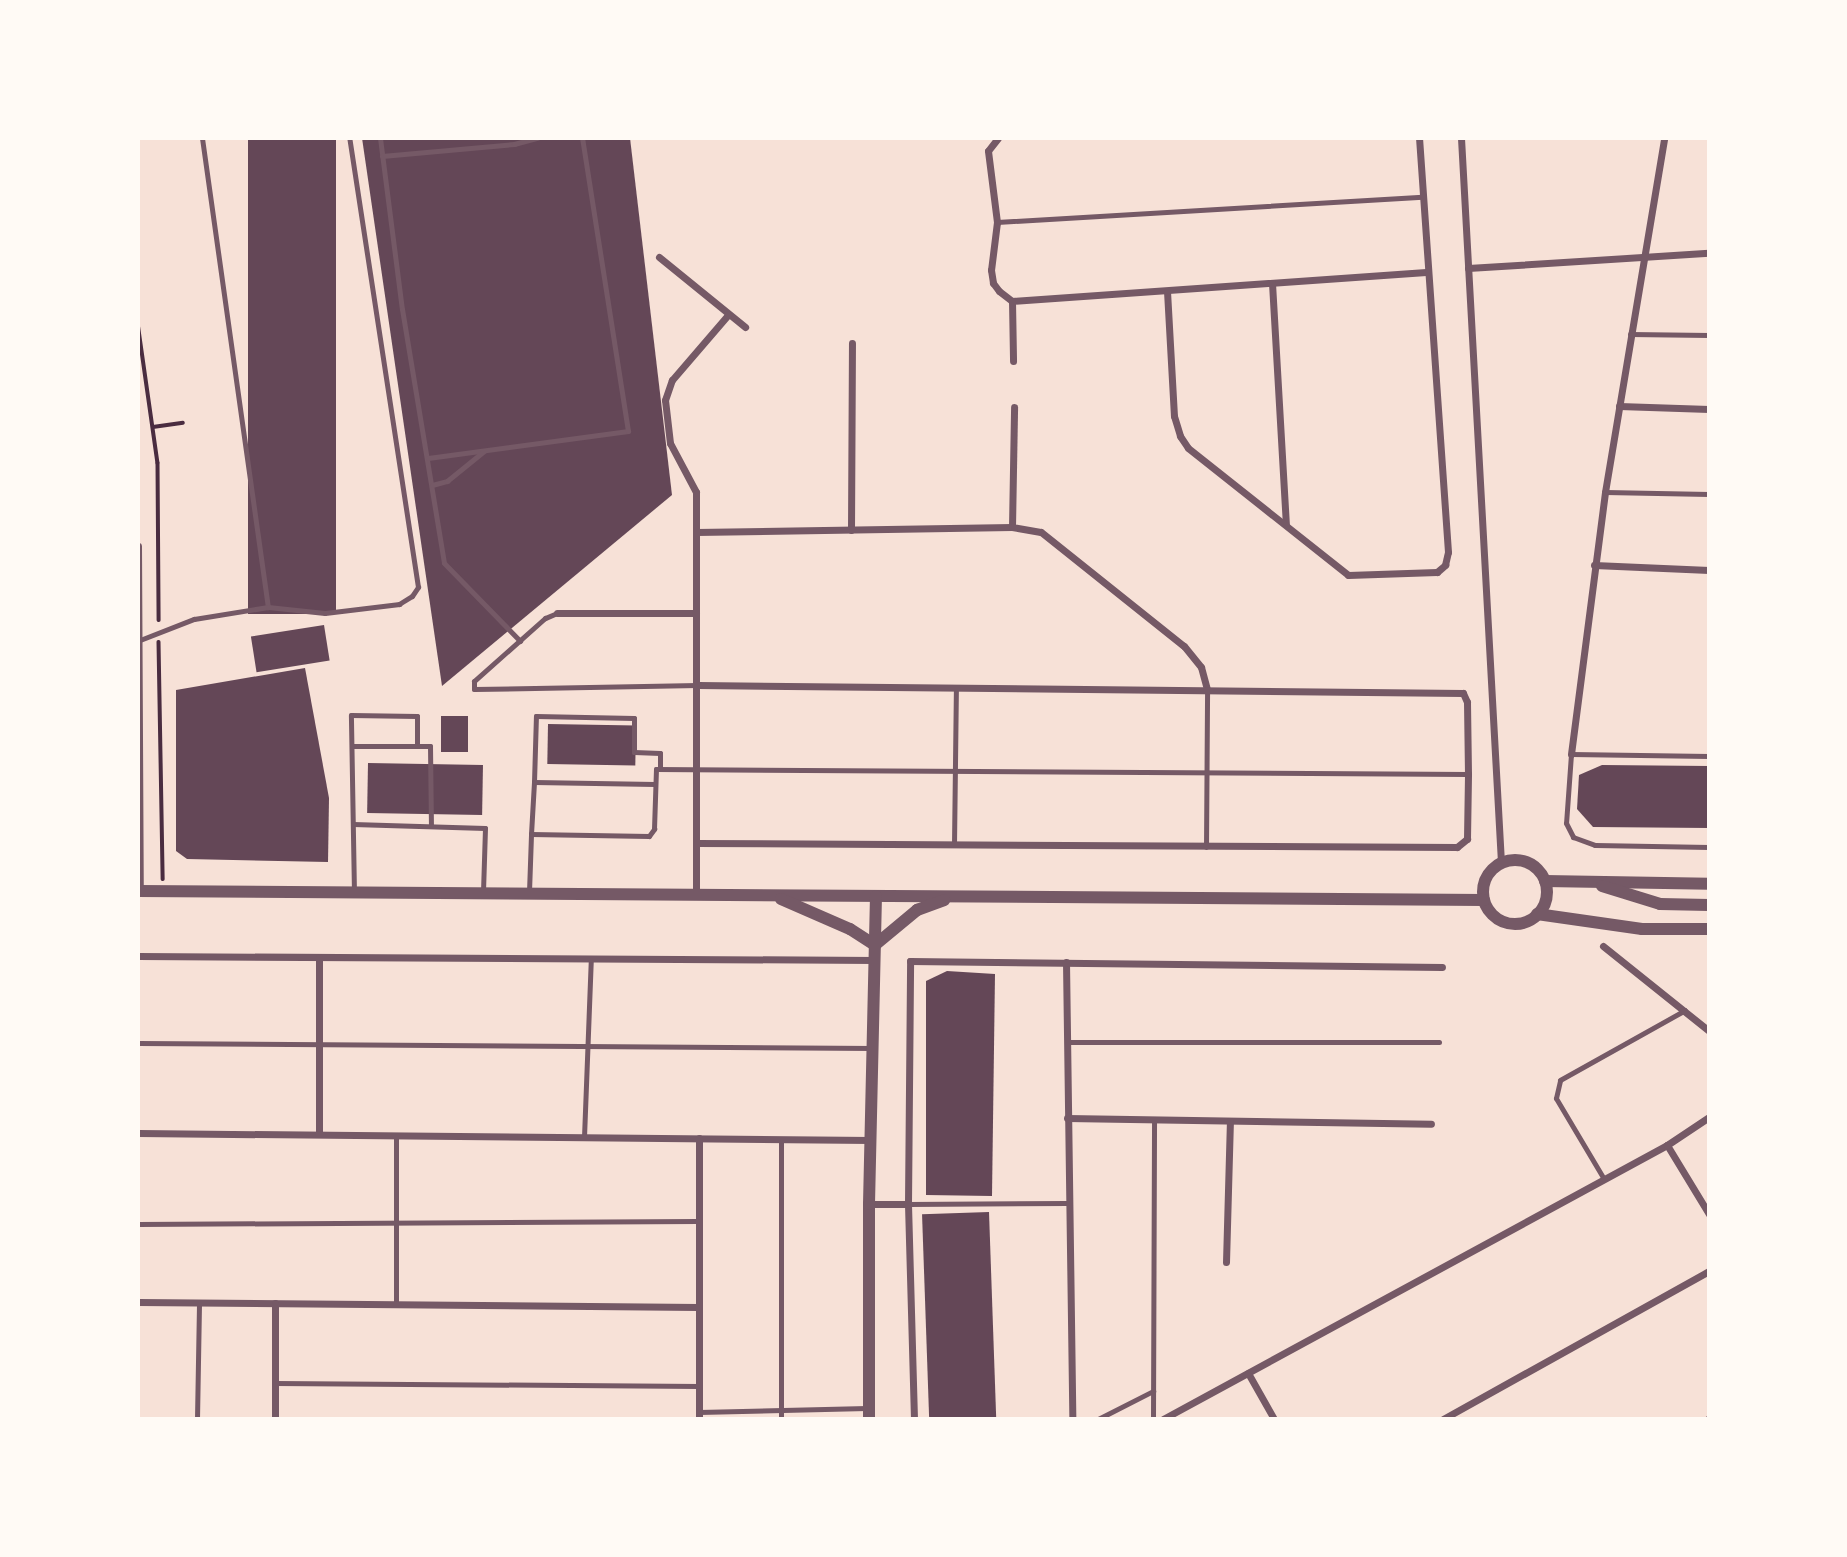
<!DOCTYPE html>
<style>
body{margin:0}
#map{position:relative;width:1847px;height:1557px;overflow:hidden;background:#f7e1d7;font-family:Signika,sans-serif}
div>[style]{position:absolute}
.building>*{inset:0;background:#644757;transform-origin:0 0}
.path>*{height:3.5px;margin:-1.75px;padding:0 1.75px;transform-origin:1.75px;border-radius:1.75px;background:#4a2c40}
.service>*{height:5px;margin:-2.5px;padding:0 2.5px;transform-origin:2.5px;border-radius:2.5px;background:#755966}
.minor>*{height:7px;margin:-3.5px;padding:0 3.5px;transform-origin:3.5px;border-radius:3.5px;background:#755966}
.tertiary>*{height:12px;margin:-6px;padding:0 6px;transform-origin:6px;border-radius:6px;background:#755966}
.tertiary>.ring{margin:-6px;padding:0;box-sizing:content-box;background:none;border:12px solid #755966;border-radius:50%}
span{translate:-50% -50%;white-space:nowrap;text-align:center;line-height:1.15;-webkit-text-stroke:5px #fffaf5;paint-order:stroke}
.frame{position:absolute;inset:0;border:140px solid #fffaf5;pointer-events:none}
</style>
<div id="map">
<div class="building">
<div style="left:248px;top:138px;width:88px;height:476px"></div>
<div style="clip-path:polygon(362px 138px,630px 138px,672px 495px,442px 686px)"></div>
<div style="left:324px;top:625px;width:36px;height:74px;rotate:81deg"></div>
<div style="clip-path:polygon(305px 668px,329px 798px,328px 862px,187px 859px,176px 851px,176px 690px)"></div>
<div style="left:441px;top:716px;width:27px;height:36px"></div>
<div style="left:548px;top:724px;width:88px;height:40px;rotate:1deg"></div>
<div style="left:368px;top:763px;width:115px;height:50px;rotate:1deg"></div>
<div style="clip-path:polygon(1602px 765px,1709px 766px,1709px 828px,1593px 827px,1577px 809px,1579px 775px)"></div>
<div style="clip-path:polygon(947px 971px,995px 974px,992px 1196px,926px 1195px,926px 981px)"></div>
<div style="left:989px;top:1212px;width:207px;height:67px;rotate:88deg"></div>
</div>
<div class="path">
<div style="left:138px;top:323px;width:141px;rotate:81.9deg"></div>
<div style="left:158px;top:463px;width:157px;rotate:89.6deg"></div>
<div style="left:153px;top:427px;width:30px;rotate:-8deg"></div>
<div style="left:159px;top:642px;width:237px;rotate:89deg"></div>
</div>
<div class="service">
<div style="left:202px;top:138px;width:474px;rotate:82deg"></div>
<div style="left:380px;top:138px;width:172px;rotate:82.7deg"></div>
<div style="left:402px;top:309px;width:257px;rotate:80.6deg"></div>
<div style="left:444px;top:563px;width:109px;rotate:45.7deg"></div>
<div style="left:382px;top:156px;width:133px;rotate:-5.2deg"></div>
<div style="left:514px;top:144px;width:24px;rotate:-15deg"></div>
<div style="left:997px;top:222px;width:426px;rotate:-3.4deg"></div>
<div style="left:1630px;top:334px;width:79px;rotate:0.7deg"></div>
<div style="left:428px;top:458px;width:202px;rotate:-7.7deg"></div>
<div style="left:628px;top:431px;width:297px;rotate:-98.9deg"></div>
<div style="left:432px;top:485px;width:16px;rotate:-15deg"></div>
<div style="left:447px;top:481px;width:48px;rotate:-39deg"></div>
<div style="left:1605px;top:492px;width:104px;rotate:1.1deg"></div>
<div style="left:557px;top:613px;width:13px;rotate:157deg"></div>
<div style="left:545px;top:618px;width:95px;rotate:138.4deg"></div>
<div style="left:474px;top:681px;width:8px;rotate:90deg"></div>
<div style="left:474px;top:689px;width:224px;rotate:-1deg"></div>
<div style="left:140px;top:640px;width:58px;rotate:-21.3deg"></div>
<div style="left:194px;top:619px;width:75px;rotate:-9.2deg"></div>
<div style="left:268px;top:607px;width:57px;rotate:6deg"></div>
<div style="left:325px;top:613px;width:75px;rotate:-6.9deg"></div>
<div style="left:399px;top:604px;width:15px;rotate:-32deg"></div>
<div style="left:412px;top:596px;width:11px;rotate:-56deg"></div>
<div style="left:418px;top:587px;width:454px;rotate:-98.7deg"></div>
<div style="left:352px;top:746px;width:78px"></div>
<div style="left:430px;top:746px;width:80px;rotate:89.3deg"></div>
<div style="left:1709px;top:756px;width:138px;rotate:-179.2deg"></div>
<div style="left:1571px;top:754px;width:69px;rotate:94.1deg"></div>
<div style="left:1566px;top:823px;width:16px;rotate:63deg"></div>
<div style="left:1573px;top:837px;width:23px;rotate:20deg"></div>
<div style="left:1595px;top:845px;width:114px;rotate:1deg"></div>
<div style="left:534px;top:782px;width:66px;rotate:-88.3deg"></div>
<div style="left:536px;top:716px;width:98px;rotate:1.2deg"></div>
<div style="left:634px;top:718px;width:34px;rotate:90deg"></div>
<div style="left:634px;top:752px;width:26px;rotate:2deg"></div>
<div style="left:660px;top:753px;width:16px;rotate:90deg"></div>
<div style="left:353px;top:824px;width:132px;rotate:1.7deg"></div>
<div style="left:485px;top:828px;width:64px;rotate:91.8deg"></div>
<div style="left:531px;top:834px;width:52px;rotate:-86.7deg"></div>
<div style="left:534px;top:782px;width:121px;rotate:0.9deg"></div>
<div style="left:954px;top:845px;width:158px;rotate:-89.3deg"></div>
<div style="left:1206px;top:847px;width:158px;rotate:-89.6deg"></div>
<div style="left:529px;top:892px;width:58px;rotate:-88deg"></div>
<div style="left:531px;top:834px;width:118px;rotate:1deg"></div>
<div style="left:649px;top:836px;width:9px;rotate:-54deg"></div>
<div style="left:654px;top:829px;width:60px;rotate:-88.1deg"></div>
<div style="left:656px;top:769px;width:812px;rotate:0.35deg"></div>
<div style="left:354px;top:893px;width:178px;rotate:-91deg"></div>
<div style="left:351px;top:715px;width:66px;rotate:0.9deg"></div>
<div style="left:417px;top:716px;width:30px;rotate:90deg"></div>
<div style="left:1067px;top:1042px;width:372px"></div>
<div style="left:138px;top:1043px;width:735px;rotate:0.39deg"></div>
<div style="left:396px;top:1135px;width:169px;rotate:90deg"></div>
<div style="left:584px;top:1137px;width:179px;rotate:-87.8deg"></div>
<div style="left:1604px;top:1179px;width:94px;rotate:-120.7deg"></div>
<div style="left:1556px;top:1098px;width:18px;rotate:-77deg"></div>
<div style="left:1560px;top:1080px;width:143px;rotate:-29.2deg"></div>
<div style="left:908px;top:1204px;width:159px;rotate:-0.4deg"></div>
<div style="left:138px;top:1224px;width:560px;rotate:-0.31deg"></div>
<div style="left:275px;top:1383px;width:424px;rotate:0.4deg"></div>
<div style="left:699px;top:1412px;width:168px;rotate:-1.4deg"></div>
<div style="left:197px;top:1419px;width:117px;rotate:-89deg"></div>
<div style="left:781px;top:1419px;width:280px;rotate:-90deg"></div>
<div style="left:1098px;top:1419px;width:62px;rotate:-27deg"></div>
<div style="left:1153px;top:1419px;width:300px;rotate:-89.8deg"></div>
</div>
<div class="minor">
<div style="left:998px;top:138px;width:16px;rotate:128deg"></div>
<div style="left:988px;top:151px;width:72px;rotate:82.8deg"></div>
<div style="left:997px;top:222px;width:48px;rotate:97.1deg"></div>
<div style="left:991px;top:270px;width:13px;rotate:81deg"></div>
<div style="left:993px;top:283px;width:10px;rotate:53deg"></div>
<div style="left:999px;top:291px;width:16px;rotate:38deg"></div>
<div style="left:1012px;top:301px;width:415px;rotate:-4deg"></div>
<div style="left:1461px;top:138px;width:726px;rotate:86.84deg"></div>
<div style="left:659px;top:257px;width:111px;rotate:39.1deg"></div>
<div style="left:1468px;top:268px;width:241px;rotate:-3.6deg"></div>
<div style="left:1272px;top:283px;width:241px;rotate:86.7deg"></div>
<div style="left:1167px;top:291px;width:125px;rotate:86.8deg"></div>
<div style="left:1174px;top:416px;width:21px;rotate:73deg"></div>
<div style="left:1180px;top:436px;width:14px;rotate:56deg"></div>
<div style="left:1188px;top:448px;width:204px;rotate:38.4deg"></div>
<div style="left:1348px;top:575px;width:89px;rotate:-1.9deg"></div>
<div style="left:1437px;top:572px;width:11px;rotate:-41deg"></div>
<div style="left:1445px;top:565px;width:13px;rotate:-77deg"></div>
<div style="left:1448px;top:552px;width:415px;rotate:-94deg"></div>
<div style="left:1012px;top:301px;width:60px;rotate:89deg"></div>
<div style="left:1619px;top:406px;width:90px;rotate:1.9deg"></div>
<div style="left:1012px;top:527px;width:120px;rotate:-89deg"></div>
<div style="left:851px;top:530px;width:187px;rotate:-89.7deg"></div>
<div style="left:696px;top:532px;width:316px;rotate:-0.9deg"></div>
<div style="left:1012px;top:527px;width:29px;rotate:10deg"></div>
<div style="left:1041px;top:532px;width:183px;rotate:38.6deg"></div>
<div style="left:1184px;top:646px;width:27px;rotate:51deg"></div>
<div style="left:1201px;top:667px;width:23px;rotate:75deg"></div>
<div style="left:138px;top:546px;width:345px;rotate:89.7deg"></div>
<div style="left:1594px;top:565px;width:115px;rotate:2.5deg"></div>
<div style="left:557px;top:613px;width:139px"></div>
<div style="left:1571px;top:754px;width:264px;rotate:-82.6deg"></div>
<div style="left:1605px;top:492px;width:359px;rotate:-80.5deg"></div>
<div style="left:696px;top:843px;width:761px;rotate:0.3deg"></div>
<div style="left:1457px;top:847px;width:13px;rotate:-39deg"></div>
<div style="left:1467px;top:839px;width:65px;rotate:-89.1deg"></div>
<div style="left:1468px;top:774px;width:72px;rotate:-90.8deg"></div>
<div style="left:1467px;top:702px;width:10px;rotate:-114deg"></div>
<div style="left:1463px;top:693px;width:765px;rotate:-179.4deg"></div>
<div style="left:696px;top:895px;width:403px;rotate:-90deg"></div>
<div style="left:696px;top:492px;width:55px;rotate:-118deg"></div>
<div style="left:670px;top:443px;width:43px;rotate:-96.6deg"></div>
<div style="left:665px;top:400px;width:21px;rotate:-71deg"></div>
<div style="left:672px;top:380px;width:86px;rotate:-49.3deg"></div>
<div style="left:1603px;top:946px;width:136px;rotate:38.7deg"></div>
<div style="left:138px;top:956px;width:737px;rotate:0.31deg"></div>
<div style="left:319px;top:957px;width:177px;rotate:90deg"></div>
<div style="left:1066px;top:962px;width:457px;rotate:89.2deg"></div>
<div style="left:1067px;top:1118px;width:364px;rotate:0.9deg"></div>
<div style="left:138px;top:1133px;width:733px;rotate:0.55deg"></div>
<div style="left:1667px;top:1145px;width:81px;rotate:58.7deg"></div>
<div style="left:869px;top:1204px;width:39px"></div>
<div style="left:1226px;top:1262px;width:141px;rotate:-88.4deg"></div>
<div style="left:138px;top:1302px;width:560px;rotate:0.51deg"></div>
<div style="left:275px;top:1303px;width:116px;rotate:90deg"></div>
<div style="left:1248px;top:1373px;width:53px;rotate:60.5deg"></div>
<div style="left:699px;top:1419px;width:281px;rotate:-90deg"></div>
<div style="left:914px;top:1419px;width:215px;rotate:-91.6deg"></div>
<div style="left:908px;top:1204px;width:243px;rotate:-89.5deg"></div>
<div style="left:910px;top:961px;width:532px;rotate:0.65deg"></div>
<div style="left:1163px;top:1419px;width:574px;rotate:-28.53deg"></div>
<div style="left:1667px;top:1145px;width:50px;rotate:-33.7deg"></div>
<div style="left:1443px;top:1419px;width:304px;rotate:-29.1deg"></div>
<div style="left:1708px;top:1419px;width:1px;rotate:-45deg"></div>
</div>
<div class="tertiary">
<div class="ring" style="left:1483px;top:860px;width:52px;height:52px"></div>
<div style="left:1545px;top:881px;width:164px;rotate:1deg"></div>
<div style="left:1602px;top:886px;width:61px;rotate:17.2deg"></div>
<div style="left:1660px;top:904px;width:49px;rotate:1.2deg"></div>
<div style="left:138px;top:891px;width:1346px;rotate:0.38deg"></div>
<div style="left:781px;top:899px;width:75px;rotate:23.5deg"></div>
<div style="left:850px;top:929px;width:30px;rotate:33deg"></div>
<div style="left:1537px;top:914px;width:106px;rotate:8.1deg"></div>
<div style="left:1642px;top:929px;width:67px"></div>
<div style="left:875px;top:945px;width:55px;rotate:-39.8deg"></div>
<div style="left:917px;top:910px;width:29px;rotate:-20deg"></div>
<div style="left:869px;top:1419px;width:215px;rotate:-90deg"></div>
<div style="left:869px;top:1204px;width:308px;rotate:-88.7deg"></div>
</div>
<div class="frame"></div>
</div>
